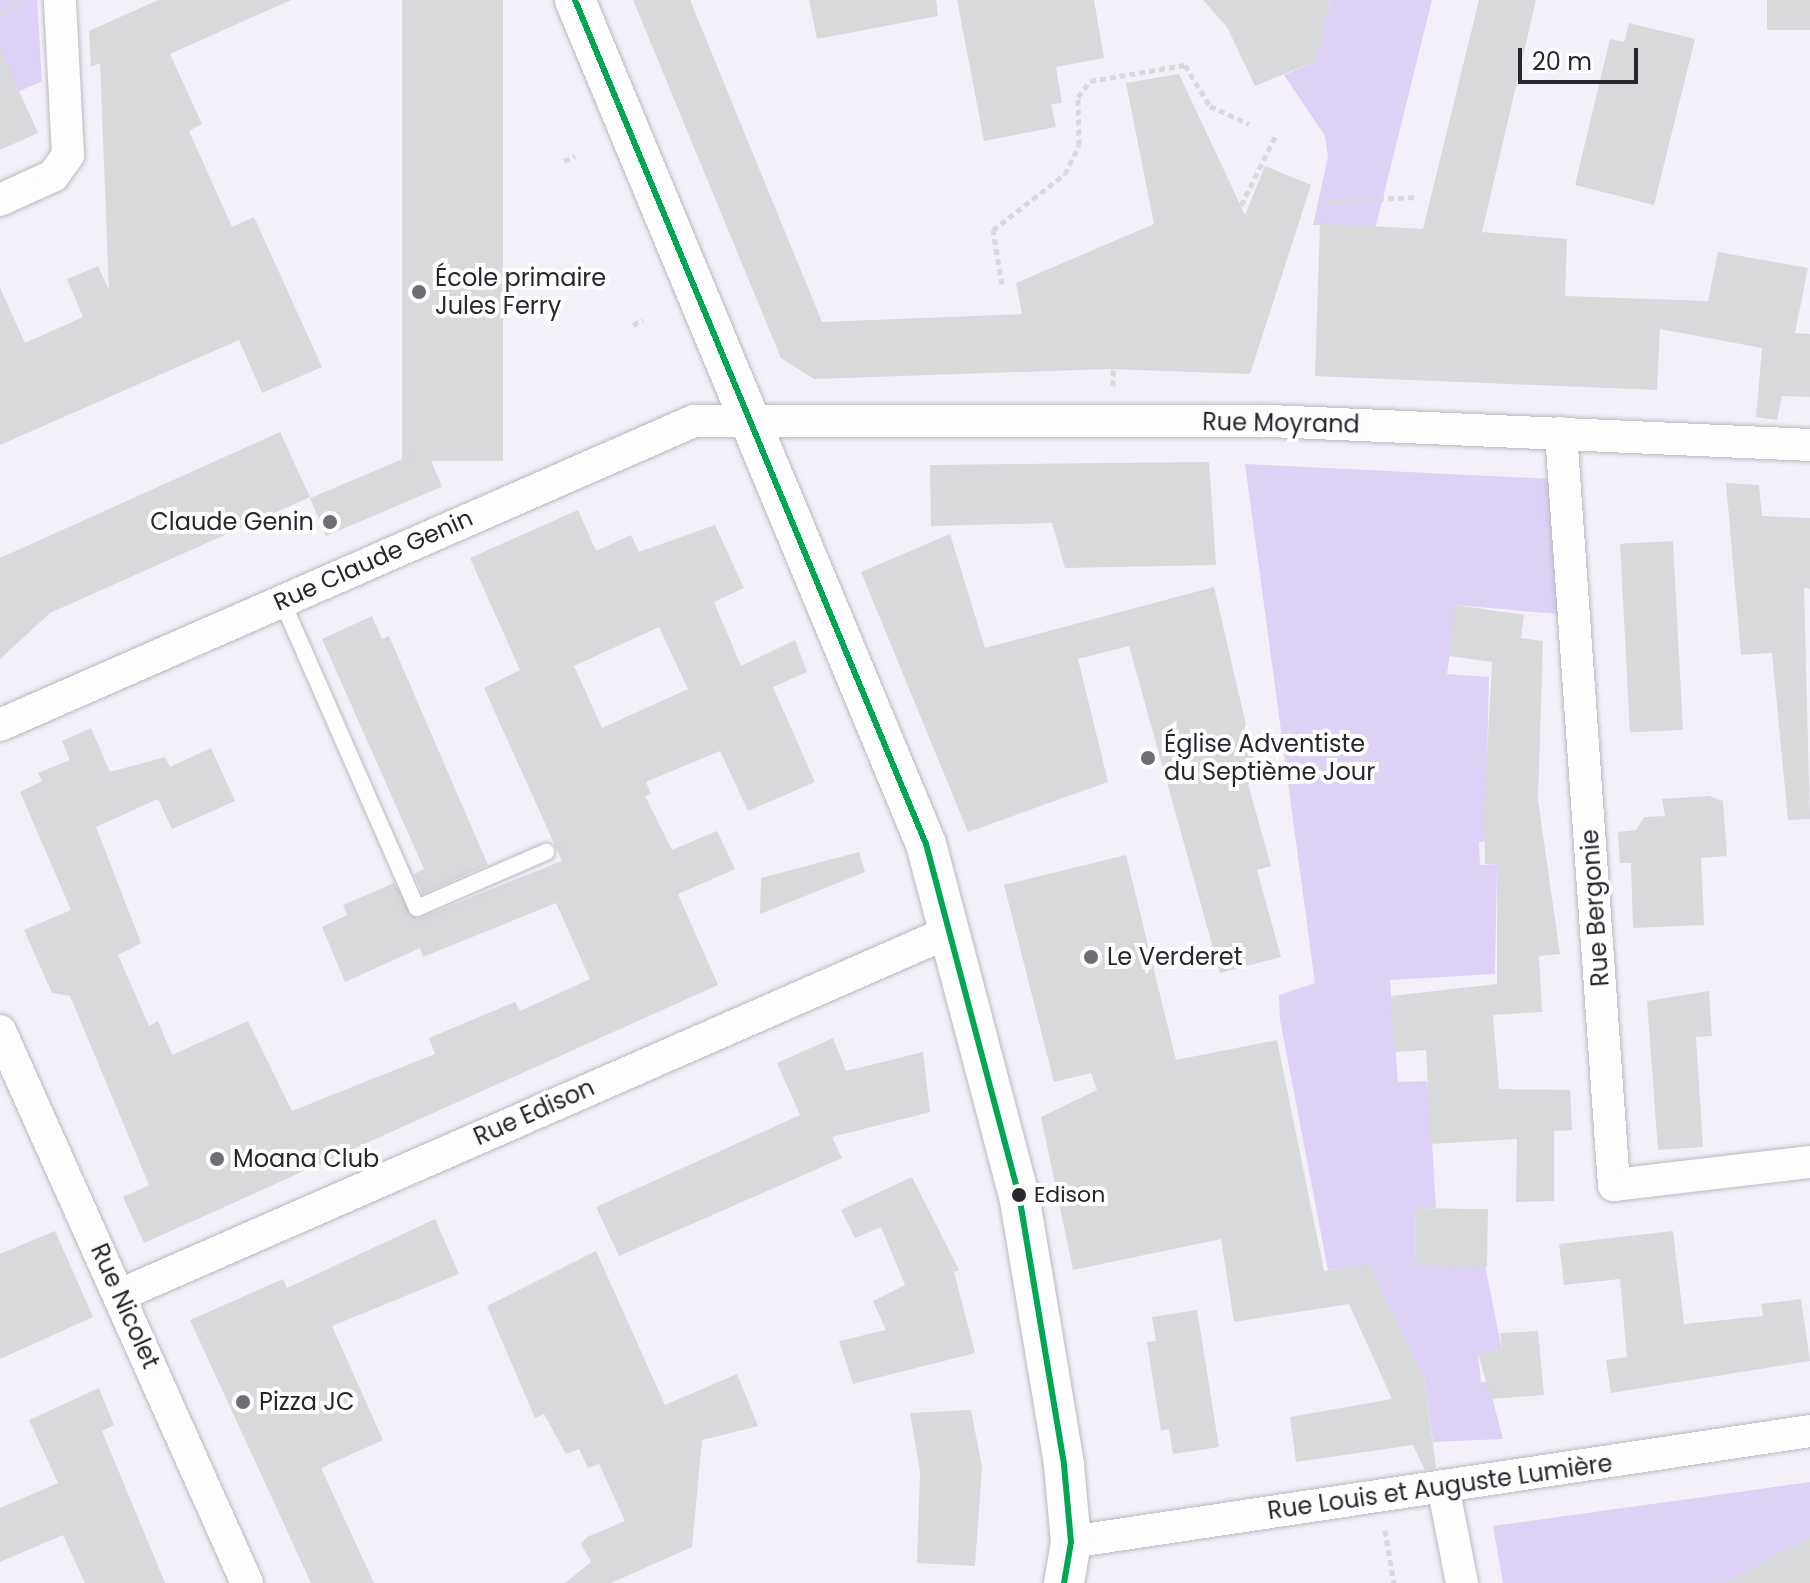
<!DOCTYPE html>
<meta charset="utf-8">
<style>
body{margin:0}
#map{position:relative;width:1810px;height:1583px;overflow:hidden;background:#f3f0f9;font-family:Poppins,sans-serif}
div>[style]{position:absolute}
.green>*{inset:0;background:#ded1f6}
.building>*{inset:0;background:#d8d9db;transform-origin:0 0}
.path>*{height:5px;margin-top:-2.5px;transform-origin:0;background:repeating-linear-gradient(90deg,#dadadc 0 6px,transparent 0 10px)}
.roads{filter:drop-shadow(0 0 2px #bbb9c0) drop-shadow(0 0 2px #bbb9c0)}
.service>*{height:16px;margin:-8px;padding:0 8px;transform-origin:8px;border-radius:8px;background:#fdfdfe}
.minor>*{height:32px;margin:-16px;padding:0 16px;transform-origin:16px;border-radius:16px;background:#fdfdfe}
.tertiary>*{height:40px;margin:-20px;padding:0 20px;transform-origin:20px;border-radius:20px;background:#fdfdfe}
.bus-1>*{height:6px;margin:-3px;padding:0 3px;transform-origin:3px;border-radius:3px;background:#00a651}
.dots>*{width:22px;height:22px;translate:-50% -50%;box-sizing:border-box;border:4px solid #fdfdfd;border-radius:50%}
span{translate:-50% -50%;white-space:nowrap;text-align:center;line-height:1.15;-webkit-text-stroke:8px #fdfdfd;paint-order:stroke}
.bus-label{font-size:22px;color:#29272e}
.left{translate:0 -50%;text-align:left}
.poi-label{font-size:24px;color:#29272e}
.right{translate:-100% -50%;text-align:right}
.street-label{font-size:24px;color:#29272e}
.scale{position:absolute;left:1518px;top:48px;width:120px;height:36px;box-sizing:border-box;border:4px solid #29272e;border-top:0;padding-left:10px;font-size:24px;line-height:28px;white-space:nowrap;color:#29272e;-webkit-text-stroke:6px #fdfdfd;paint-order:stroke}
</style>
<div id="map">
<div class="green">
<div style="clip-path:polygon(0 0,37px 0,42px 81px,0 100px)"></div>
<div style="clip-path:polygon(1330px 0,1432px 0,1376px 226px,1313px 225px,1328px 157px,1325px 136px,1284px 75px,1316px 61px)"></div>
<div style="clip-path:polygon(1245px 464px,1553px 479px,1558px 614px,1457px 605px,1447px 674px,1489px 677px,1485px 841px,1479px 842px,1480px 865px,1497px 864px,1495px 974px,1390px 980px,1398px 1082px,1427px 1081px,1429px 1093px,1436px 1208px,1416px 1208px,1415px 1265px,1485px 1265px,1502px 1350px,1478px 1353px,1481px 1382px,1488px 1382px,1503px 1439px,1433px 1442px,1424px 1377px,1369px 1264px,1328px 1270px,1280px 1020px,1279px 995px,1315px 983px)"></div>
<div style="clip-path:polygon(1810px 1482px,1810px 1537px,1724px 1583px,1503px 1583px,1493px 1526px)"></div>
</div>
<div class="building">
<div style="clip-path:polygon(158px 0,291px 0,170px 54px,202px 124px,189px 131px,232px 227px,254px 217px,322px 367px,262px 393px,239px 340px,0 445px,0 288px,25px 343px,83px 317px,67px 279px,98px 266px,109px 290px,100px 63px,91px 67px,89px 31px)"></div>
<div style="left:402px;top:0;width:101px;height:461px"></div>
<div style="clip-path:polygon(633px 0,690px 0,822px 322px,1022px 314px,1016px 283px,1154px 224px,1126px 83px,1179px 74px,1245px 215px,1265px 166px,1311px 185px,1250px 374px,1109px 369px,814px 379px,781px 358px)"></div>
<div style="clip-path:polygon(809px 0,936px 0,938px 16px,817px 39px)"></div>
<div style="clip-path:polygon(957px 0,1094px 0,1104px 58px,1056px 67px,1062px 103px,1051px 104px,1056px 127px,984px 141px)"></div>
<div style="clip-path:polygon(1203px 0,1330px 0,1316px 61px,1255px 86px,1227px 27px)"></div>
<div style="clip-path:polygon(1479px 0,1536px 0,1482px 232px,1567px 239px,1565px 296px,1708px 301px,1718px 252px,1808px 268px,1795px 333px,1810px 334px,1810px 397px,1782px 396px,1777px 420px,1756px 417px,1762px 348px,1660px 329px,1657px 390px,1315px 376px,1320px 223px,1423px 229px)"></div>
<div style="left:1767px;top:0;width:43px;height:30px"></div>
<div style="clip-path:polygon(1629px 23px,1695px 39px,1654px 205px,1575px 185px,1610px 39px,1624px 42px)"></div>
<div style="clip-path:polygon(0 48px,38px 133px,0 150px)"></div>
<div style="clip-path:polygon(280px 432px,310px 497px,50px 613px,0 659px,0 558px)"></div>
<div style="left:426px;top:449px;width:41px;height:126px;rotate:67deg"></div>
<div style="clip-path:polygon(1209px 462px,1216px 565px,1065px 568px,1052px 523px,931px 526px,930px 465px)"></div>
<div style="clip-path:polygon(1726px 483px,1759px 485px,1762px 516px,1810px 518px,1810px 589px,1804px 588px,1810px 819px,1788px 820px,1772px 653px,1741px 655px)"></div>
<div style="clip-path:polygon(evenodd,578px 510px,596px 551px,631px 535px,639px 552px,715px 525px,744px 588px,714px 602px,741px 666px,795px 640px,807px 672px,773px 687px,815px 782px,748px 811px,720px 751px,646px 782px,651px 794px,645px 796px,672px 850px,717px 831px,735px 869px,678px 894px,718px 985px,144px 1243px,123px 1197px,149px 1185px,70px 996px,52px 993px,24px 930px,71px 910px,20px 792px,42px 781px,38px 773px,70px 760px,62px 741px,91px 728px,110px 772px,165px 757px,170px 767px,211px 748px,235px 801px,172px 829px,158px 799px,96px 827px,141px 943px,118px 955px,149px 1026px,158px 1021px,172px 1055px,248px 1021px,292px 1111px,435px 1054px,429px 1038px,515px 1002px,520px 1011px,590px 979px,556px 903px,423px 957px,420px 948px,345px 982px,322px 927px,347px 915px,343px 905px,394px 883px,417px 919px,562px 861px,484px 688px,520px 670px,470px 558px,578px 510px,659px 627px,688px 689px,602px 728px,574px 666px,659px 627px)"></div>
<div style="clip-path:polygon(950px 534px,985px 648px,1214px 587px,1259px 781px,1248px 784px,1271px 866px,1257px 870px,1281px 957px,1220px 973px,1129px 646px,1078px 659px,1108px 782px,968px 832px,861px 572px)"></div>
<div style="left:1673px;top:541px;width:189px;height:53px;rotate:87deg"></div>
<div style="clip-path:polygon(1456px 605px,1524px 615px,1521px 638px,1543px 641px,1538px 800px,1560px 954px,1539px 956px,1542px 1012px,1493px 1015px,1499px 1089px,1570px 1090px,1572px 1130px,1554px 1131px,1554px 1201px,1516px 1202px,1517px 1139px,1431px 1144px,1426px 1050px,1395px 1052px,1391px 996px,1497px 984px,1497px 864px,1485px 864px,1484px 809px,1492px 662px,1449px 656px)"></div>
<div style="clip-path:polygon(372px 616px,382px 639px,389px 636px,488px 865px,423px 894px,414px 874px,424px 869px,322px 639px)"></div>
<div style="clip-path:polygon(1709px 796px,1723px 801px,1727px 856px,1701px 858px,1704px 925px,1633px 928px,1631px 863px,1620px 863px,1618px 832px,1636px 830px,1644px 817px,1665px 816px,1662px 799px)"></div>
<div style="clip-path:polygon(859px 852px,865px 872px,760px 914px,761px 878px)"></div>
<div style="clip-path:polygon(1126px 855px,1176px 1060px,1277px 1040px,1324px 1271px,1369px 1263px,1424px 1377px,1436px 1468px,1425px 1470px,1413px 1445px,1296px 1462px,1290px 1417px,1392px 1399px,1349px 1304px,1234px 1322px,1221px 1239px,1073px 1270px,1041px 1117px,1097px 1090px,1091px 1073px,1054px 1082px,1004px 885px)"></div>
<div style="clip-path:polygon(1709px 991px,1712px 1036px,1696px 1037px,1703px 1147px,1658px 1150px,1647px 1001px)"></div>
<div style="clip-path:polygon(833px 1038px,846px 1071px,923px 1052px,930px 1112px,832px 1137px,842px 1158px,619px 1256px,596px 1207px,800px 1115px,777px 1063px)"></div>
<div style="clip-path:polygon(912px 1177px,959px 1270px,954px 1272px,975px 1353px,853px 1384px,839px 1341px,886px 1330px,873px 1301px,905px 1285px,881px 1227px,855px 1238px,841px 1210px)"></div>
<div style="left:1416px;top:1208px;width:72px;height:58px;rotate:1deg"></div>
<div style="clip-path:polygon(435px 1219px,459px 1274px,332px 1326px,383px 1440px,321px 1468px,374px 1583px,311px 1583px,190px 1320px,283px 1279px,287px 1288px)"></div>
<div style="clip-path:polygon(55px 1231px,93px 1317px,0 1359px,0 1254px)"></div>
<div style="clip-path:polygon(1673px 1231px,1684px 1324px,1763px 1316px,1761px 1304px,1801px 1299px,1810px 1361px,1611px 1393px,1606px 1360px,1627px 1357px,1620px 1279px,1564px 1285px,1559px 1244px)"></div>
<div style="clip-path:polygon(596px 1251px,665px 1405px,737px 1374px,758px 1426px,702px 1440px,692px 1547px,611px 1583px,565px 1583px,591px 1562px,581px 1544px,587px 1537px,625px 1521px,599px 1464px,588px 1468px,579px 1449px,566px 1454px,544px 1414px,535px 1418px,487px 1306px)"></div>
<div style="clip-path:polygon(1197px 1310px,1219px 1447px,1173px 1454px,1169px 1429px,1161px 1431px,1147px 1342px,1156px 1341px,1152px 1317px)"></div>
<div style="clip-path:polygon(1538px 1331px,1544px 1395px,1491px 1399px,1478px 1353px,1502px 1350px,1500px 1333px)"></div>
<div style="clip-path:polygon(99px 1388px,114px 1425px,102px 1431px,165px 1583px,85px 1583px,63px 1535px,0 1562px,0 1508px,58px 1483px,29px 1420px)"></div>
<div style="clip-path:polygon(971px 1410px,982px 1467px,975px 1566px,917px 1563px,920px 1472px,910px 1413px)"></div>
<div style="clip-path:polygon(1810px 1537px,1810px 1583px,1724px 1583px)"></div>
</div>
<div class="path">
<div style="left:0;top:14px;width:27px;rotate:-24deg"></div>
<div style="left:564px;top:161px;width:12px;rotate:-24deg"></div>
<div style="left:1318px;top:202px;width:98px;rotate:-2.9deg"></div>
<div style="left:1002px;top:284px;width:55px;rotate:-99.5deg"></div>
<div style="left:993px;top:230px;width:91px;rotate:-37.9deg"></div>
<div style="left:1065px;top:174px;width:32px;rotate:-64deg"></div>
<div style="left:1079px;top:145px;width:48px;rotate:-91.2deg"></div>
<div style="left:1078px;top:97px;width:20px;rotate:-53deg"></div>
<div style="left:1090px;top:81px;width:96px;rotate:-9.6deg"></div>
<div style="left:1185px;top:65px;width:48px;rotate:58.6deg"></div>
<div style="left:1210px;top:106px;width:43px;rotate:24.8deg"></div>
<div style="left:633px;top:325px;width:11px;rotate:-27deg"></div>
<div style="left:1113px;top:386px;width:65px;rotate:-89.1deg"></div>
<div style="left:1114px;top:321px;width:93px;rotate:-28.2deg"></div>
<div style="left:1196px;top:277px;width:55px;rotate:-54.6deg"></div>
<div style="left:1228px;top:232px;width:110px;rotate:-63.7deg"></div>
<div style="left:1385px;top:1530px;width:54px;rotate:80.4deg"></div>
</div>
<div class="roads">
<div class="service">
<div style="left:282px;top:601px;width:335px;rotate:66.3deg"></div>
<div style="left:417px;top:908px;width:141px;rotate:-23.5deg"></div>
</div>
<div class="minor">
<div style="left:0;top:200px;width:58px;rotate:-24.4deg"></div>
<div style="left:53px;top:176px;width:26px;rotate:-54deg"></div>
<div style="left:68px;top:155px;width:155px;rotate:-93deg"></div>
<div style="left:1561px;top:433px;width:754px;rotate:85.97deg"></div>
<div style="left:1614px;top:1185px;width:197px;rotate:-6.7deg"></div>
<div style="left:0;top:725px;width:758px;rotate:-23.66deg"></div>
<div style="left:694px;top:421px;width:576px"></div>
<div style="left:1270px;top:421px;width:541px;rotate:2.54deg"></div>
<div style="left:0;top:1031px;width:605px;rotate:65.89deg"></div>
<div style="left:120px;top:1295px;width:905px;rotate:-23.65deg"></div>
<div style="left:1443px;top:1486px;width:99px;rotate:78.9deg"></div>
<div style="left:1071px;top:1542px;width:747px;rotate:-8.54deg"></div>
</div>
<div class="tertiary">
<div style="left:575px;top:0;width:914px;rotate:67.42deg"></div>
<div style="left:926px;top:844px;width:363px;rotate:75.2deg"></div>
<div style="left:1019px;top:1195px;width:274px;rotate:80.5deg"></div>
<div style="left:1064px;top:1465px;width:77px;rotate:84.8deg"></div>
<div style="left:1071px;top:1542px;width:42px;rotate:99.7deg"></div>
</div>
</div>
<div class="bus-1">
<div style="left:575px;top:0;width:914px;rotate:67.42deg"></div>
<div style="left:926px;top:844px;width:363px;rotate:75.2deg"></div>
<div style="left:1019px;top:1195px;width:274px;rotate:80.5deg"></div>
<div style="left:1064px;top:1465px;width:77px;rotate:84.8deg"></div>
<div style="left:1071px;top:1542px;width:42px;rotate:99.7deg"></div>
</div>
<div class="dots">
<div style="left:419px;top:292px;background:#706d75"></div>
<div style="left:330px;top:522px;background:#706d75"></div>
<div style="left:1148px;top:758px;background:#706d75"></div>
<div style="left:1091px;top:957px;background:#706d75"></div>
<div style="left:217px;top:1159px;background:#706d75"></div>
<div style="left:1019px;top:1195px;background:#29272e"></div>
<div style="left:243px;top:1402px;background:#706d75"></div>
</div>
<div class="bus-label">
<span class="left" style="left:1034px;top:1195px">Edison</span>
</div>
<div class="poi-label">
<span class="left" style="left:435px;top:292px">École primaire<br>Jules Ferry</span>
<span class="right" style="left:314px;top:522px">Claude Genin</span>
<span class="left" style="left:1164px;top:758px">Église Adventiste<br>du Septième Jour</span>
<span class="left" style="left:1107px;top:957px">Le Verderet</span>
<span class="left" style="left:233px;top:1159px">Moana Club</span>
<span class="left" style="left:259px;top:1402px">Pizza JC</span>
</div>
<div class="street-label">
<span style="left:1281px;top:423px;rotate:1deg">Rue Moyrand</span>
<span style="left:373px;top:560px;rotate:-24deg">Rue Claude Genin</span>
<span style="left:1595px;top:908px;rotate:-94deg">Rue Bergonie</span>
<span style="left:534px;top:1112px;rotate:-24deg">Rue Edison</span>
<span style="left:125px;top:1306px;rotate:66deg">Rue Nicolet</span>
<span style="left:1440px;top:1487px;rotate:-8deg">Rue Louis et Auguste Lumière</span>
</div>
<div class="scale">20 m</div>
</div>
